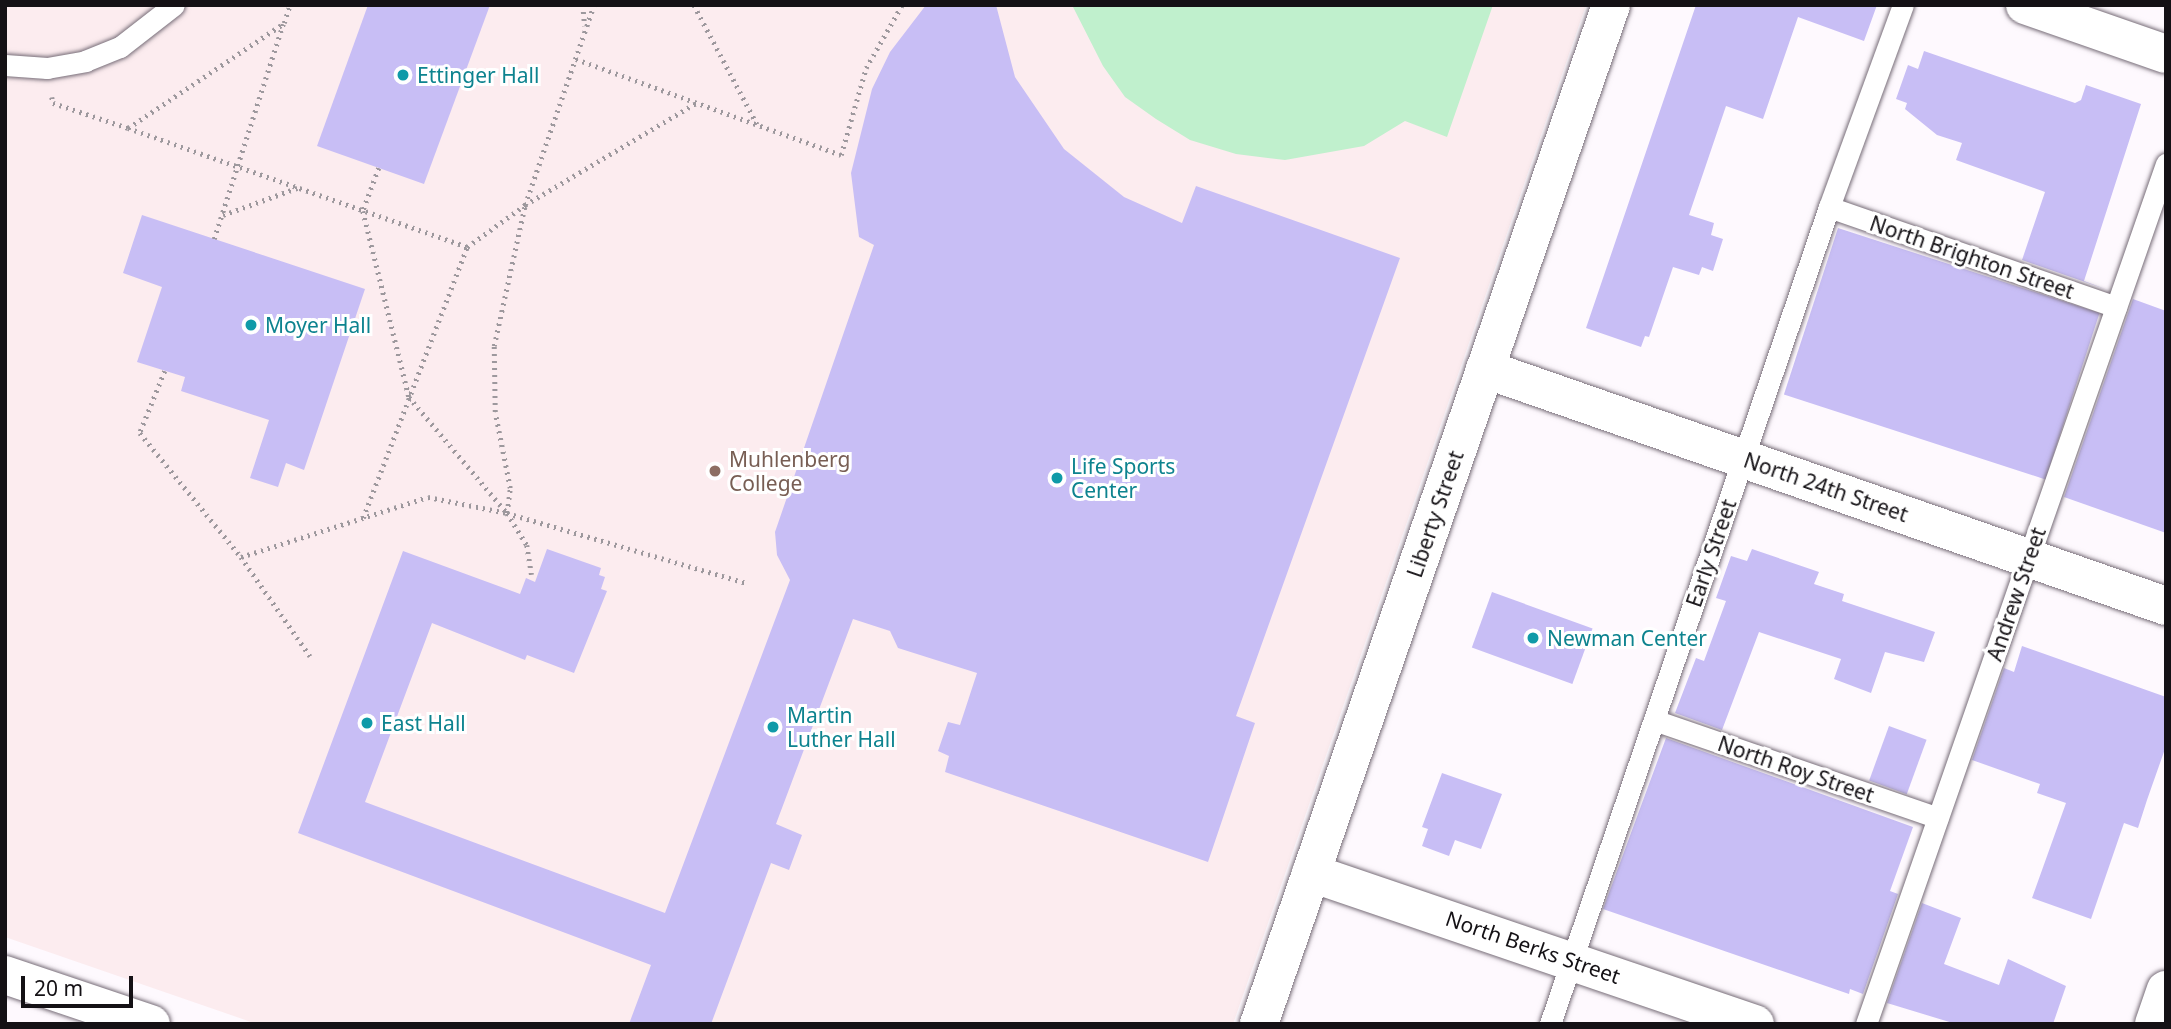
<!DOCTYPE html>
<style>
body{margin:0}
#map{position:relative;width:2171px;height:1029px;overflow:hidden;background:#fef9fe;font-family:"Noto Sans",sans-serif}
div>[style]{position:absolute}
.education>*{inset:0;background:#fcecef}
.green>*{inset:0;background:#c0f0cd}
.building>*{inset:0;background:#c8bef5;transform-origin:0 0}
.path>*{height:4.5px;margin-top:-2.25px;transform-origin:0;background:repeating-linear-gradient(90deg,#9d989d 0 2px,transparent 0 7px)}
.roads{filter:drop-shadow(0 0 2px #776d78) drop-shadow(0 0 2px #776d78)}
.lane>*{height:21px;margin:-10.5px;padding:0 10.5px;transform-origin:10.5px;border-radius:10.5px;background:#fff}
.street>*{height:38px;margin:-19px;padding:0 19px;transform-origin:19px;border-radius:19px;background:#fff}
.dots>*{width:19px;height:19px;translate:-50% -50%;box-sizing:border-box;border:4px solid #fff;border-radius:50%}
span{translate:-50% -50%;white-space:nowrap;text-align:center;line-height:1.15;-webkit-text-stroke:6px #fff;paint-order:stroke}
.culture-label{font-size:21px;color:#0d838f}
.left{translate:0 -50%;text-align:left}
.street-label{font-size:21px;color:#141115}
.education-label{font-size:21px;color:#785e54}
.frame{position:absolute;inset:0;border:7px solid #141115;pointer-events:none}
.scale{position:absolute;left:21px;top:976px;width:112px;height:32px;box-sizing:border-box;border:4px solid #141115;border-top:0;padding-left:9px;font-size:21px;line-height:24px;white-space:nowrap;color:#141115;-webkit-text-stroke:5px #fff;paint-order:stroke}
</style>
<div id="map">
<div class="education">
<div style="clip-path:polygon(5px 5px,1586px 5px,1233px 1024px,257px 1024px,5px 937px)"></div>
</div>
<div class="green">
<div style="clip-path:polygon(1072px 5px,1493px 5px,1447px 137px,1405px 121px,1364px 146px,1285px 160px,1236px 154px,1190px 140px,1156px 119px,1125px 97px,1103px 66px)"></div>
</div>
<div class="building">
<div style="clip-path:polygon(368px 5px,490px 5px,424px 184px,317px 146px)"></div>
<div style="clip-path:polygon(926px 5px,996px 5px,1015px 77px,1064px 149px,1124px 197px,1182px 223px,1196px 186px,1400px 258px,1236px 716px,1255px 723px,1208px 862px,945px 772px,949px 756px,938px 751px,948px 722px,960px 725px,977px 673px,898px 648px,890px 631px,853px 619px,776px 824px,802px 835px,789px 870px,771px 863px,711px 1024px,629px 1024px,651px 965px,298px 833px,403px 551px,520px 594px,526px 578px,535px 582px,547px 549px,601px 568px,599px 575px,605px 577px,601px 589px,607px 591px,574px 673px,527px 655px,525px 660px,432px 623px,365px 802px,665px 913px,790px 580px,777px 555px,775px 532px,874px 245px,859px 237px,851px 173px,872px 89px,890px 52px)"></div>
<div style="clip-path:polygon(1696px 5px,1877px 5px,1864px 41px,1798px 17px,1763px 119px,1726px 106px,1689px 215px,1714px 223px,1711px 235px,1723px 239px,1713px 271px,1702px 267px,1699px 275px,1673px 267px,1649px 337px,1645px 336px,1641px 347px,1586px 328px)"></div>
<div style="clip-path:polygon(1924px 51px,2075px 103px,2081px 100px,2086px 85px,2141px 104px,2084px 281px,2108px 290px,2022px 260px,2045px 192px,1956px 160px,1962px 143px,1937px 135px,1905px 109px,1907px 103px,1896px 99px,1908px 65px,1918px 69px)"></div>
<div style="clip-path:polygon(142px 215px,365px 289px,304px 470px,286px 463px,278px 487px,250px 478px,269px 420px,181px 391px,185px 377px,137px 362px,162px 287px,123px 273px)"></div>
<div style="left:1838px;top:228px;width:275px;height:175px;rotate:18deg"></div>
<div style="clip-path:polygon(2133px 299px,2166px 311px,2166px 533px,2064px 497px)"></div>
<div style="clip-path:polygon(1752px 549px,1819px 572px,1814px 584px,1844px 594px,1842px 601px,1935px 632px,1924px 662px,1885px 652px,1871px 693px,1834px 679px,1841px 659px,1759px 632px,1722px 730px,1675px 713px,1696px 658px,1704px 661px,1726px 601px,1716px 598px,1731px 556px,1747px 561px)"></div>
<div style="left:1492px;top:592px;width:107px;height:59px;rotate:20deg"></div>
<div style="clip-path:polygon(2022px 646px,2166px 697px,2166px 746px,2147px 800px,2138px 828px,2124px 823px,2091px 919px,2032px 898px,2066px 803px,2037px 793px,2040px 784px,1972px 760px,2004px 668px,2014px 672px)"></div>
<div style="left:1889px;top:726px;width:40px;height:58px;rotate:20deg"></div>
<div style="clip-path:polygon(1666px 738px,1913px 827px,1890px 891px,1898px 894px,1863px 994px,1850px 989px,1849px 994px,1603px 909px)"></div>
<div style="clip-path:polygon(1442px 773px,1502px 794px,1481px 849px,1455px 840px,1449px 856px,1422px 846px,1428px 829px,1422px 827px)"></div>
<div style="clip-path:polygon(1922px 903px,1961px 918px,1944px 964px,1999px 985px,2008px 959px,2066px 986px,2053px 1024px,1956px 1024px,1887px 1003px)"></div>
</div>
<div class="path">
<div style="left:583px;top:5px;width:21px;rotate:85deg"></div>
<div style="left:694px;top:5px;width:135px;rotate:62.1deg"></div>
<div style="left:576px;top:59px;width:282px;rotate:19.9deg"></div>
<div style="left:841px;top:155px;width:91px;rotate:-74deg"></div>
<div style="left:866px;top:68px;width:73px;rotate:-60.3deg"></div>
<div style="left:52px;top:97px;width:6px;rotate:81deg"></div>
<div style="left:53px;top:103px;width:79px;rotate:18.4deg"></div>
<div style="left:128px;top:128px;width:188px;rotate:-33.9deg"></div>
<div style="left:284px;top:23px;width:19px;rotate:-72deg"></div>
<div style="left:128px;top:128px;width:359px;rotate:19.3deg"></div>
<div style="left:379px;top:168px;width:46px;rotate:110.4deg"></div>
<div style="left:363px;top:211px;width:192px;rotate:76.1deg"></div>
<div style="left:409px;top:397px;width:152px;rotate:49.8deg"></div>
<div style="left:507px;top:513px;width:38px;rotate:58deg"></div>
<div style="left:527px;top:545px;width:30px;rotate:81deg"></div>
<div style="left:223px;top:215px;width:79px;rotate:-20deg"></div>
<div style="left:214px;top:239px;width:226px;rotate:-72.2deg"></div>
<div style="left:165px;top:371px;width:67px;rotate:112deg"></div>
<div style="left:140px;top:433px;width:160px;rotate:50.8deg"></div>
<div style="left:241px;top:557px;width:121px;rotate:55.1deg"></div>
<div style="left:507px;top:513px;width:25px;rotate:-83deg"></div>
<div style="left:510px;top:488px;width:77px;rotate:-101.2deg"></div>
<div style="left:495px;top:412px;width:66px;rotate:-90.9deg"></div>
<div style="left:494px;top:346px;width:144px;rotate:-77.6deg"></div>
<div style="left:525px;top:205px;width:199px;rotate:-30.8deg"></div>
<div style="left:363px;top:518px;width:290px;rotate:-69deg"></div>
<div style="left:467px;top:247px;width:72px;rotate:-35.9deg"></div>
<div style="left:525px;top:205px;width:212px;rotate:-71deg"></div>
<div style="left:241px;top:557px;width:196px;rotate:-17.8deg"></div>
<div style="left:428px;top:497px;width:81px;rotate:11.4deg"></div>
<div style="left:507px;top:513px;width:250px;rotate:16.3deg"></div>
</div>
<div class="roads">
<div class="lane">
<div style="left:5px;top:65px;width:42px;rotate:4.1deg"></div>
<div style="left:47px;top:68px;width:39px;rotate:-10deg"></div>
<div style="left:85px;top:61px;width:38px;rotate:-22deg"></div>
<div style="left:120px;top:47px;width:68px;rotate:-37.9deg"></div>
<div style="left:1829px;top:207px;width:304px;rotate:19.2deg"></div>
<div style="left:1654px;top:720px;width:300px;rotate:19deg"></div>
<div style="left:1550px;top:1024px;width:863px;rotate:-71.15deg"></div>
<div style="left:1829px;top:207px;width:215px;rotate:-69.9deg"></div>
<div style="left:1866px;top:1024px;width:911px;rotate:-70.77deg"></div>
</div>
<div class="street">
<div style="left:2025px;top:5px;width:149px;rotate:19.2deg"></div>
<div style="left:1485px;top:369px;width:721px;rotate:19.19deg"></div>
<div style="left:1311px;top:873px;width:469px;rotate:18.8deg"></div>
<div style="left:5px;top:975px;width:154px;rotate:18.6deg"></div>
<div style="left:1259px;top:1024px;width:1078px;rotate:-70.94deg"></div>
<div style="left:2154px;top:1024px;width:36px;rotate:-71deg"></div>
</div>
</div>
<div class="dots">
<div style="left:403px;top:75px;background:#0f9aa8"></div>
<div style="left:251px;top:325px;background:#0f9aa8"></div>
<div style="left:715px;top:471px;background:#8d6e63"></div>
<div style="left:1057px;top:478px;background:#0f9aa8"></div>
<div style="left:1533px;top:638px;background:#0f9aa8"></div>
<div style="left:367px;top:723px;background:#0f9aa8"></div>
<div style="left:773px;top:727px;background:#0f9aa8"></div>
</div>
<div class="culture-label">
<span class="left" style="left:417px;top:75px">Ettinger Hall</span>
<span class="left" style="left:265px;top:325px">Moyer Hall</span>
<span class="left" style="left:1071px;top:478px">Life Sports<br>Center</span>
<span class="left" style="left:1547px;top:638px">Newman Center</span>
<span class="left" style="left:787px;top:727px">Martin<br>Luther Hall</span>
<span class="left" style="left:381px;top:723px">East Hall</span>
</div>
<div class="street-label">
<span style="left:1972px;top:257px;rotate:19deg">North Brighton Street</span>
<span style="left:1826px;top:487px;rotate:19deg">North 24th Street</span>
<span style="left:1435px;top:514px;rotate:-71deg">Liberty Street</span>
<span style="left:1711px;top:553px;rotate:-71deg">Early Street</span>
<span style="left:2016px;top:594px;rotate:-71deg">Andrew Street</span>
<span style="left:1796px;top:769px;rotate:19deg">North Roy Street</span>
<span style="left:1533px;top:947px;rotate:19deg">North Berks Street</span>
</div>
<div class="education-label">
<span class="left" style="left:729px;top:471px">Muhlenberg<br>College</span>
</div>
<div class="frame"></div>
<div class="scale">20 m</div>
</div>
